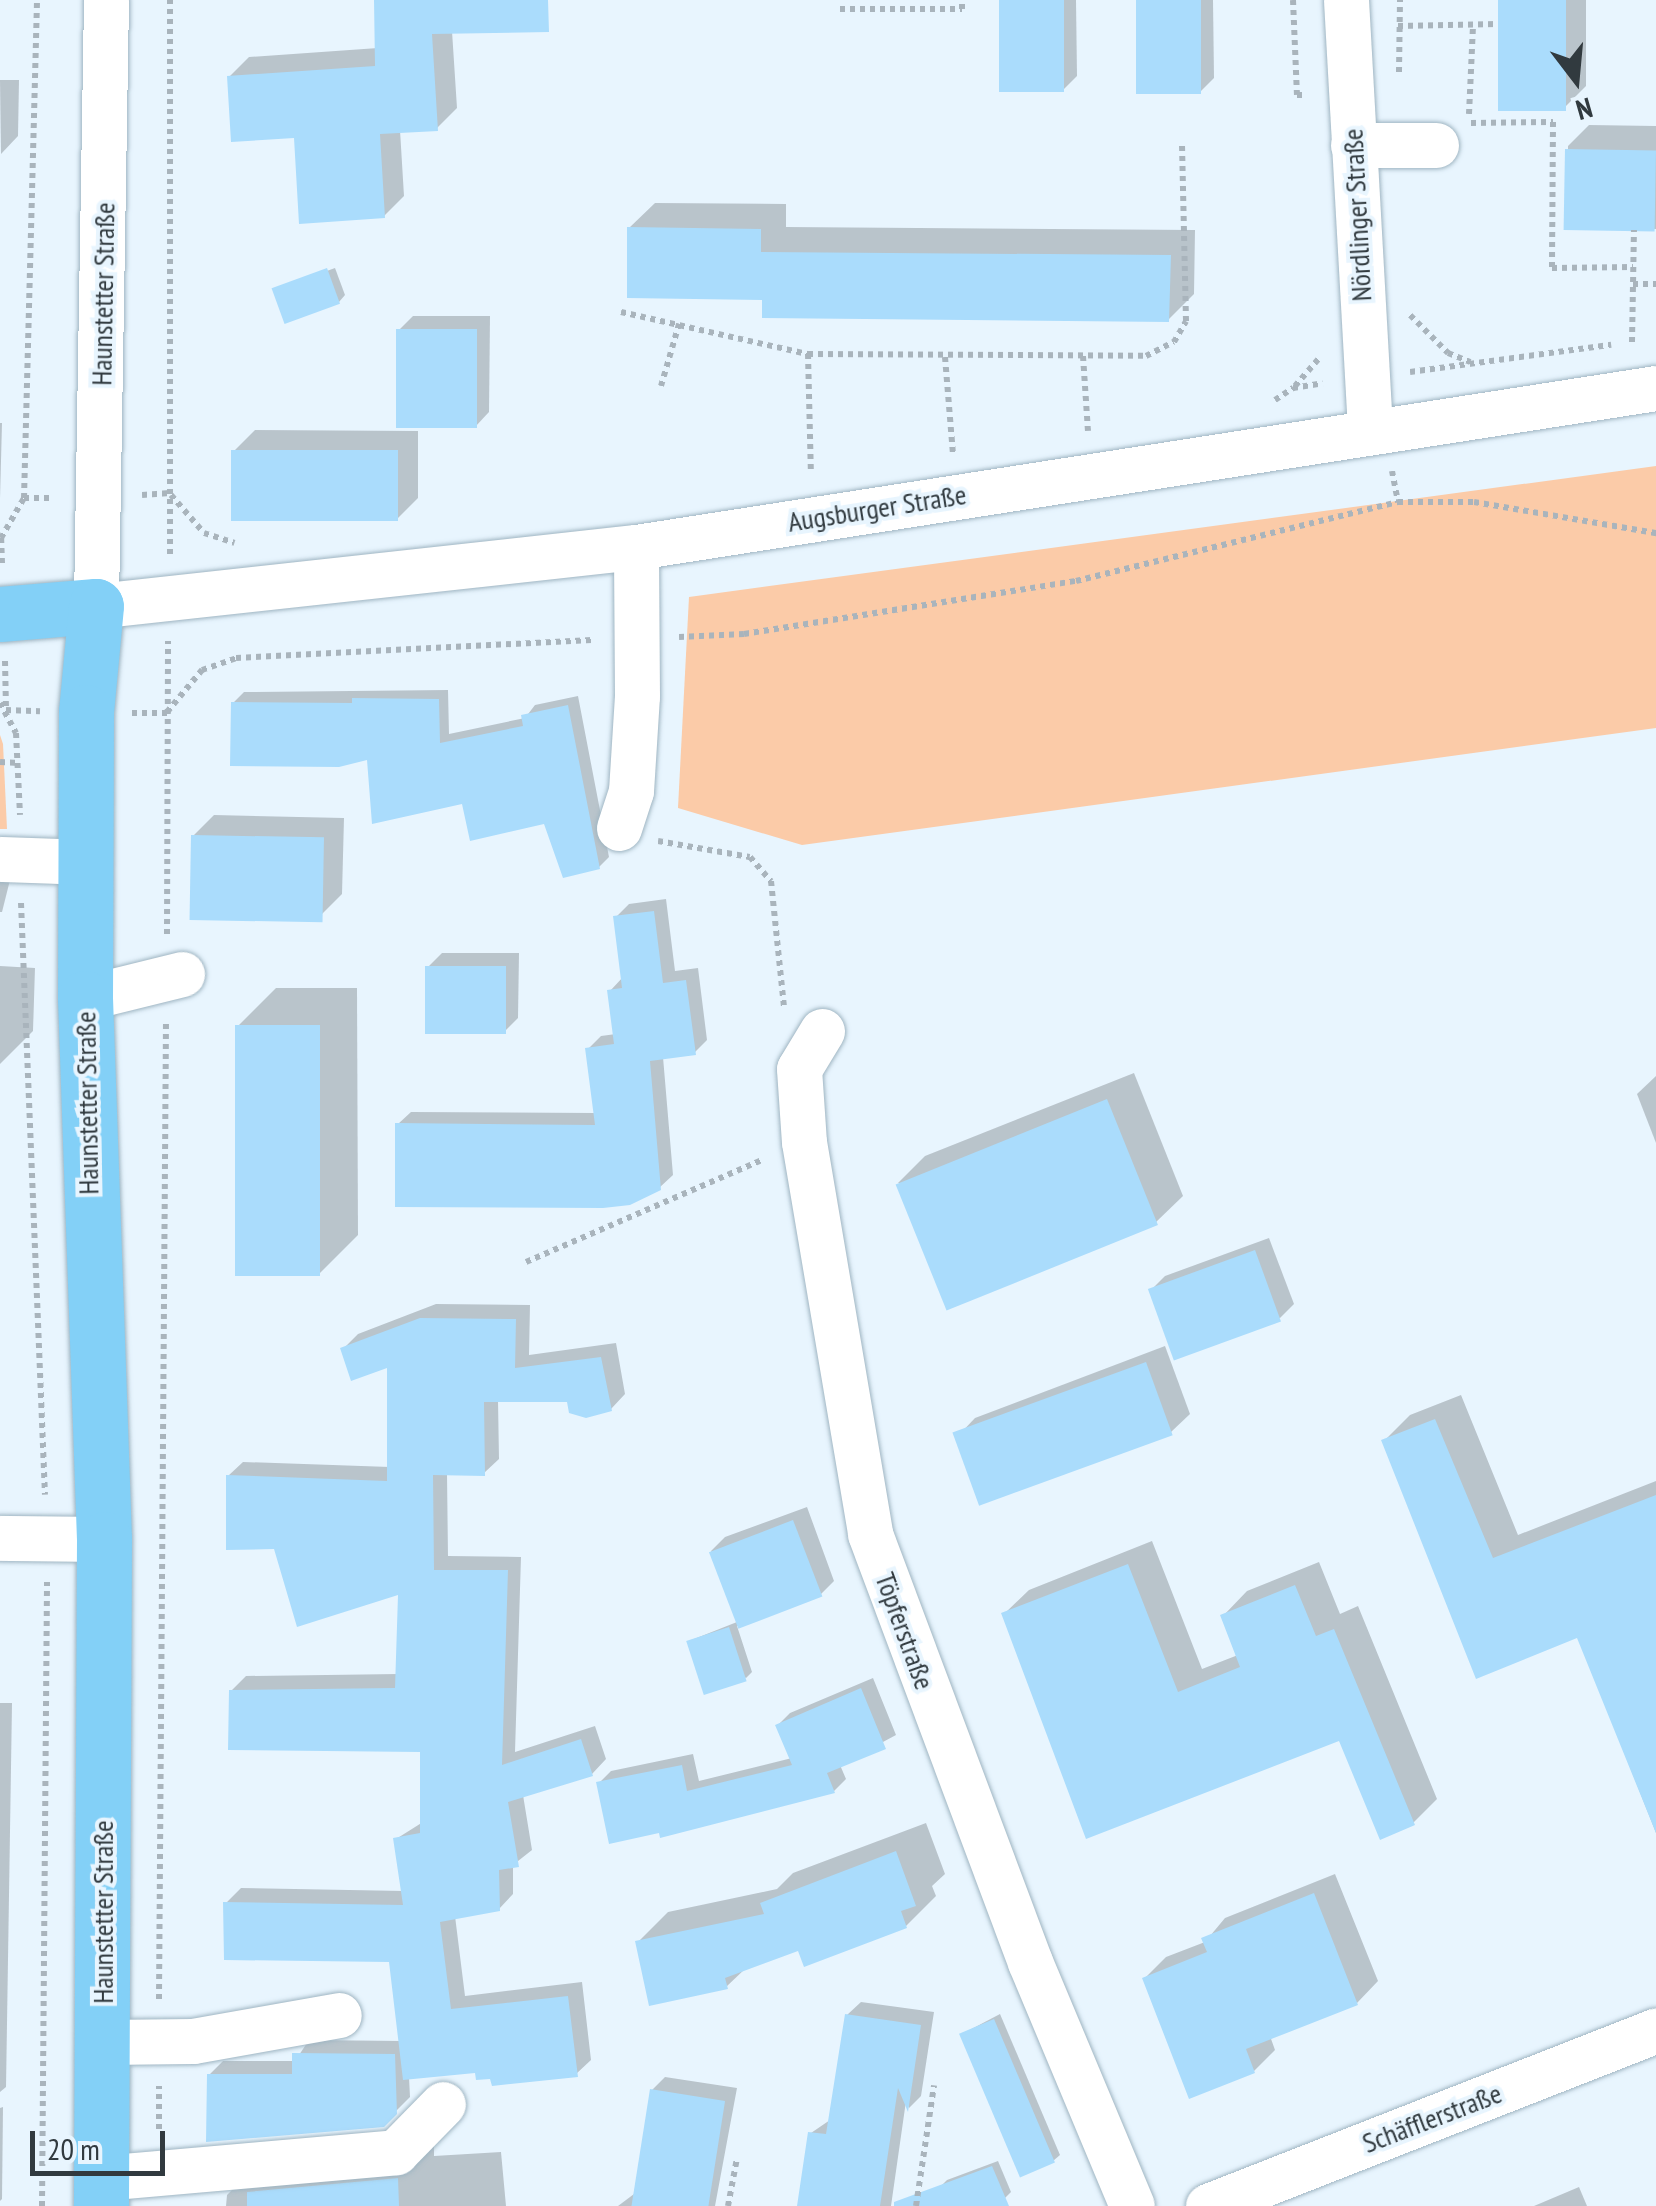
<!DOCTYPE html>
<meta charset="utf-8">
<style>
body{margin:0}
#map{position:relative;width:1656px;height:2206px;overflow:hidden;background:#e8f5fe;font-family:"PT Sans Narrow",sans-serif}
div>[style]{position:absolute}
.green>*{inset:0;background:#fbcba8}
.shadow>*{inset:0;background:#0003}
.building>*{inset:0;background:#aadcfc;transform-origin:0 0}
.path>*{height:6px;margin-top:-3px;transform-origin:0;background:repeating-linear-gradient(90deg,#a9b4bc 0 5px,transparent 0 10px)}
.roads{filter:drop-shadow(0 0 2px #9fb5c2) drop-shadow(0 0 2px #9fb5c2)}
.minor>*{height:45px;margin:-22.5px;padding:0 22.5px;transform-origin:22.5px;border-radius:22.5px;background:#fff}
.major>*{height:55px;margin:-27.5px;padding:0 27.5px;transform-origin:27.5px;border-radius:27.5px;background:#83d0f7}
span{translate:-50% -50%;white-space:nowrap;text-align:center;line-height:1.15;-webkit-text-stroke:8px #e8f5fe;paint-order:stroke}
.street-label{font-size:28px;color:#313a3f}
.north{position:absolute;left:1526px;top:30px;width:100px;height:100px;-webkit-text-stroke:8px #e8f5fe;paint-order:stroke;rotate:164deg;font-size:28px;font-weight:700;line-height:40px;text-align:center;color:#313a3f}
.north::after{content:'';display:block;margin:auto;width:35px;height:45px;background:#313a3f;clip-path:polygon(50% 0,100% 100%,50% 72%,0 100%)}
.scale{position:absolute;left:30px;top:2131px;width:135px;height:45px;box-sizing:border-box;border:5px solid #313a3f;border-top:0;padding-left:12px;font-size:30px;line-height:35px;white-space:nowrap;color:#313a3f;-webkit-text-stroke:8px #e8f5fe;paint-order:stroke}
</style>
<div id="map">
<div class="green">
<div style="clip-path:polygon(1656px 466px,1656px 728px,802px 845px,678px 808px,689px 597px)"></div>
<div style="clip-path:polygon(0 735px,3px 744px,7px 829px,0 829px)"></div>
</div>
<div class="shadow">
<div style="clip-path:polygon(377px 0,517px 0,452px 31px,457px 108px,437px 128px,400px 130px,404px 196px,384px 216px,229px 77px,249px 57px,378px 48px)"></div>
<div style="clip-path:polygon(1002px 0,1076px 0,1077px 76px,1064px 89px)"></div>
<div style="clip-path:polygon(1139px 0,1213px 0,1214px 78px,1201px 91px)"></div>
<div style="clip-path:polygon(1500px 0,1586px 0,1586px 86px,1565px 107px)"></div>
<div style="clip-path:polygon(0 80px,19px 80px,18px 136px,1px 154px)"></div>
<div style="clip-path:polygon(1589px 125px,1656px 126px,1656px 229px,1568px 227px,1568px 146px)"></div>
<div style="clip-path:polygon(655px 203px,786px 204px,786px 227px,1195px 230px,1194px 294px,1168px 320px,765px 298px,629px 228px)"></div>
<div style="clip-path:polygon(335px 268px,345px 295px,339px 302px,275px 290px)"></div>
<div style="clip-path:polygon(413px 316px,490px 316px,489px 412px,475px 427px,399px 330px)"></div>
<div style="clip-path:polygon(0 423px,2px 423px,0 499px)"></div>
<div style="clip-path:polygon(255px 430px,418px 431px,418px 498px,396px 520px,234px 451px)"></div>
<div style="clip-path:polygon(448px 690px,449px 734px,525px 718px,535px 705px,578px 696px,609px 857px,599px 867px,546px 821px,464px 801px,233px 703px,244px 692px)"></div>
<div style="clip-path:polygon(214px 815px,344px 818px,342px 894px,321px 915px,193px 836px)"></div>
<div style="clip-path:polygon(0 878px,10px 880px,2px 912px,0 912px)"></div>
<div style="clip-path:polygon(666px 899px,675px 971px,698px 968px,707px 1040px,694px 1053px,663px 1057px,673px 1175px,659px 1188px,398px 1124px,411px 1112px,596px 1113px,588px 1049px,601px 1036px,616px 1034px,610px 991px,623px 977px,616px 917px,629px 904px)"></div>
<div style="clip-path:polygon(442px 953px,519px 953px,518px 1018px,504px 1032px,428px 967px)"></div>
<div style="clip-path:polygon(0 966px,35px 968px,33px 1031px,0 1064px)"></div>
<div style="clip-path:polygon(276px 988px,357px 988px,358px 1235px,320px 1273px,238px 1026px)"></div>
<div style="clip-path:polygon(1134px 1073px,1183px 1196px,1155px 1223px,898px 1183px,925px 1156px)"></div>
<div style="clip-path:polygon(1656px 1076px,1656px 1143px,1637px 1094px)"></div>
<div style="clip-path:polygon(1269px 1238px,1294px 1304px,1280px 1318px,1151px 1290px,1165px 1276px)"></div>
<div style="clip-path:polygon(436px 1304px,530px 1305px,529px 1355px,616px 1343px,625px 1394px,611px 1409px,569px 1400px,498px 1400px,499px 1459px,484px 1473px,447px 1473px,448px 1556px,521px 1557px,515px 1752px,595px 1726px,606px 1759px,592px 1774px,523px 1795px,532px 1850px,513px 1865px,513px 1894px,499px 1909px,455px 1916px,465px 1996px,582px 1982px,591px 2060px,576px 2074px,492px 2076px,477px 2070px,409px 2077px,410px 2097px,383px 2124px,209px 2075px,223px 2061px,295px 2061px,309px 2040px,401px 2041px,391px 1959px,226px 1903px,241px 1888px,404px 1891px,396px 1839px,423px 1822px,422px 1749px,231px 1691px,246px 1676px,398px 1674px,400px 1591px,276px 1547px,228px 1476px,243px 1462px,390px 1467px,389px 1364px,343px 1349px,358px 1334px)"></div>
<div style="clip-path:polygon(1165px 1346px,1190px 1414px,1171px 1432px,957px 1437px,975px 1418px)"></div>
<div style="clip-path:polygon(1461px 1395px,1518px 1535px,1656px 1481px,1656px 1833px,1578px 1635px,1478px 1676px,1384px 1441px,1410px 1415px)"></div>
<div style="clip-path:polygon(807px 1507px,834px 1581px,820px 1595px,737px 1626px,752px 1672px,746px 1678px,689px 1641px,737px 1622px,711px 1551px,725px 1537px)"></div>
<div style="clip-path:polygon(1152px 1541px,1202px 1669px,1238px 1655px,1223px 1616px,1247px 1591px,1319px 1562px,1340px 1614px,1358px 1606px,1437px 1799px,1413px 1823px,1341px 1738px,1088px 1836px,1004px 1614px,1029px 1590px)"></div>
<div style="clip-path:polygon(873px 1678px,896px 1735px,840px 1765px,846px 1779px,834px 1791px,611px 1841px,599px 1783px,611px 1771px,693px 1754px,699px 1781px,792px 1758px,778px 1725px,790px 1713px)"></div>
<div style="clip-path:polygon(0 1703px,12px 1703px,6px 2087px,0 2092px)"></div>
<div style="clip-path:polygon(926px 1823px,945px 1874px,932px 1886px,936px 1896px,906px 1926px,799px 1947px,746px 1968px,726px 1987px,638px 1942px,668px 1912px,777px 1889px,793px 1873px)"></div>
<div style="clip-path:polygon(1335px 1874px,1378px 1981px,1357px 2003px,1270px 2036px,1275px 2050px,1254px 2071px,1145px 1978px,1166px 1957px,1205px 1942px,1225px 1918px)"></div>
<div style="clip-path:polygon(861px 2002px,934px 2012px,921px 2096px,909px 2108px,906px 2101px,891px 2206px,799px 2206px,811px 2133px,830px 2120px,847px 2015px)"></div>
<div style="clip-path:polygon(1000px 2014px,1060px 2155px,1053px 2161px,962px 2034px)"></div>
<div style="clip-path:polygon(665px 2077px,737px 2088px,715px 2206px,618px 2206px,634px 2194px,652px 2090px)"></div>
<div style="clip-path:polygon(3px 2107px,2px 2199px,0 2201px,0 2108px)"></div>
<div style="clip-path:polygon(434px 2143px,434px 2156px,501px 2152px,506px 2206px,226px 2206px,227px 2195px,264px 2158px)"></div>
<div style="clip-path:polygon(998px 2161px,1011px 2192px,1005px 2198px,991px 2206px,949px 2206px,941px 2186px,947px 2180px)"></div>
<div style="clip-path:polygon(1579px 2187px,1587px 2206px,1534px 2206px)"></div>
</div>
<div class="building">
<div style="clip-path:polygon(374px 0,548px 0,549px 32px,432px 34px,438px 131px,380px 134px,385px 218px,299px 224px,294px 138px,231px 142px,227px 76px,375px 66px)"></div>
<div style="left:999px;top:0;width:65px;height:92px"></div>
<div style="left:1136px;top:0;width:65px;height:94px"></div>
<div style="left:1498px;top:0;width:68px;height:111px"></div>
<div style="left:1565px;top:149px;width:91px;height:81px;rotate:1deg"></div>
<div style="clip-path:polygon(627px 227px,761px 229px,761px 252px,1171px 255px,1169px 322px,762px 318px,762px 300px,627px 298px)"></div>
<div style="left:327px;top:268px;width:38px;height:59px;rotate:70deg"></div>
<div style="left:396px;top:329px;width:81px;height:99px"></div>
<div style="left:231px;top:450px;width:167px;height:71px"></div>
<div style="clip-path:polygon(352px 698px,439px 699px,440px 743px,523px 726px,521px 715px,568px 705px,600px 869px,563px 878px,544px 824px,470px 841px,462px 804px,372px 824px,367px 760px,339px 767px,230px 766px,231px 702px,352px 703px)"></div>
<div style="left:191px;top:835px;width:133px;height:85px;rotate:1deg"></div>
<div style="clip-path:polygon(654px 911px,663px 983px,686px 980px,696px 1055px,650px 1061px,661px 1190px,630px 1205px,603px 1208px,395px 1207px,395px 1123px,595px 1125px,585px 1048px,614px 1044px,607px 990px,622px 988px,613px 916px)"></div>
<div style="left:425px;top:966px;width:81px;height:68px"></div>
<div style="left:235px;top:1025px;width:85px;height:251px"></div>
<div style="left:1107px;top:1099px;width:136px;height:228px;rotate:68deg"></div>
<div style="left:1255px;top:1250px;width:76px;height:114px;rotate:70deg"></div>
<div style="clip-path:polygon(420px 1318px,516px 1319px,515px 1368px,601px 1357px,612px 1411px,586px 1418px,569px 1413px,567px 1402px,484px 1402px,485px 1476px,433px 1475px,434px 1570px,508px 1570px,502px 1765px,581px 1739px,593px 1776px,508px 1802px,519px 1867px,499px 1870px,500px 1911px,440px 1922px,451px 2009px,568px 1996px,578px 2077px,492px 2086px,490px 2079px,476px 2080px,475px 2073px,403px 2080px,389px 1962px,224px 1960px,223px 1902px,403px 1905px,393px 1838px,420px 1833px,420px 1752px,228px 1750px,229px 1690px,395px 1688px,398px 1595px,297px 1627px,274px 1549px,226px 1550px,226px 1475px,387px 1481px,387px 1368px,351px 1381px,340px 1348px)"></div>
<div style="left:1146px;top:1362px;width:78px;height:206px;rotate:70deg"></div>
<div style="clip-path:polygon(1435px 1419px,1493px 1558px,1656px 1495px,1656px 1833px,1577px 1638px,1476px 1679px,1381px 1440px)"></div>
<div style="left:793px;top:1520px;width:82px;height:90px;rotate:69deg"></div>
<div style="clip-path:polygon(1128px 1564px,1178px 1692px,1240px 1667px,1220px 1615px,1295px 1585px,1316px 1636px,1334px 1629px,1415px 1825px,1380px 1840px,1339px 1741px,1086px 1839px,1001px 1613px)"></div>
<div style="left:729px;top:1627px;width:57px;height:45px;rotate:72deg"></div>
<div style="clip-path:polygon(861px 1688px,886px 1749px,827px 1773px,835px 1793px,660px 1838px,659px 1833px,609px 1844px,596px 1782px,682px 1765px,687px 1791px,792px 1765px,775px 1725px)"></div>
<div style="clip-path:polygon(896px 1851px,916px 1906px,901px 1911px,907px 1928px,804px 1967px,798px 1951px,725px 1978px,728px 1989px,649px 2006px,635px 1941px,764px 1914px,760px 1903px)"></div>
<div style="clip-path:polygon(1314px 1893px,1358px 2005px,1246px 2049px,1255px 2073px,1189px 2099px,1142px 1978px,1207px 1952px,1201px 1938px)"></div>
<div style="clip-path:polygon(845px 2014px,921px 2025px,908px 2112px,898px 2088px,880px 2206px,797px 2206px,808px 2132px,826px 2134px)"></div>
<div style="left:994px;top:2019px;width:156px;height:38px;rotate:67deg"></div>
<div style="clip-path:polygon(292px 2053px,395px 2054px,397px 2114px,384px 2127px,206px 2142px,207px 2074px,292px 2074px)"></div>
<div style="left:650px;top:2089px;width:76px;height:119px;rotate:9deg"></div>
<div style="clip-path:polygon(992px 2166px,1009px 2206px,894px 2206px,894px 2202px)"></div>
<div style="clip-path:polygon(398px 2178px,399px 2206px,247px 2206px,247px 2192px)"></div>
</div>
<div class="path">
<div style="left:1293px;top:0;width:95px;rotate:87.6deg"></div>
<div style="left:1297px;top:95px;width:9px"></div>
<div style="left:840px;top:9px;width:122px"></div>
<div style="left:962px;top:9px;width:9px;rotate:-90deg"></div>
<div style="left:1398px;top:26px;width:100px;rotate:-1.1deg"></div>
<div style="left:1399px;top:72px;width:72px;rotate:-89.2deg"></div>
<div style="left:1469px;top:114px;width:88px;rotate:-87.4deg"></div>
<div style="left:1471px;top:123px;width:82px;rotate:-0.7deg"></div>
<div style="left:1553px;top:122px;width:146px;rotate:90.4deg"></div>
<div style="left:1552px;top:268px;width:81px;rotate:-0.7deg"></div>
<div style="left:1633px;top:284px;width:23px"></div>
<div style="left:621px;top:312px;width:192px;rotate:12.7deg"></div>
<div style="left:808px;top:354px;width:338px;rotate:0.3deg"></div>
<div style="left:1146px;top:356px;width:31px;rotate:-27deg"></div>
<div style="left:1174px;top:342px;width:24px;rotate:-60deg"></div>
<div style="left:1186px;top:321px;width:176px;rotate:-91.3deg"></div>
<div style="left:1410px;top:315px;width:54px;rotate:45deg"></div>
<div style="left:1448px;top:353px;width:24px;rotate:22deg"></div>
<div style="left:1632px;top:342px;width:112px;rotate:-89deg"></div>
<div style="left:808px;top:354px;width:120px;rotate:88.6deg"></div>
<div style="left:1083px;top:356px;width:75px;rotate:86.2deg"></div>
<div style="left:945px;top:357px;width:98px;rotate:85.3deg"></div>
<div style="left:1410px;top:372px;width:203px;rotate:-7.7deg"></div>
<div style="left:661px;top:386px;width:65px;rotate:-73.8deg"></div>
<div style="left:1295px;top:386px;width:37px;rotate:-49deg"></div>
<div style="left:1275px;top:400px;width:22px;rotate:-34deg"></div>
<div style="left:1293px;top:388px;width:30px;rotate:-9deg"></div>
<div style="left:1392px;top:471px;width:32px;rotate:79deg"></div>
<div style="left:142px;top:495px;width:28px;rotate:-4deg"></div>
<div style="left:171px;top:495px;width:50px;rotate:49deg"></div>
<div style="left:204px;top:533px;width:32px;rotate:18deg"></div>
<div style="left:24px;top:498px;width:30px"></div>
<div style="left:170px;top:554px;width:554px;rotate:-90deg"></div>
<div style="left:2px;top:563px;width:25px;rotate:-92deg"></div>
<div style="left:1px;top:538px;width:46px;rotate:-60.1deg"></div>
<div style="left:24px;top:498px;width:498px;rotate:-88.5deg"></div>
<div style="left:679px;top:637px;width:65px;rotate:-2.6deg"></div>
<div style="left:744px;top:634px;width:336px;rotate:-9.1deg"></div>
<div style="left:1076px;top:581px;width:332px;rotate:-13.8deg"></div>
<div style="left:1398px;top:502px;width:76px"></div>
<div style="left:1474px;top:502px;width:185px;rotate:9.7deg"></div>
<div style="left:5px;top:661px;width:47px;rotate:88.8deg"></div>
<div style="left:0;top:703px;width:34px;rotate:62deg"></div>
<div style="left:16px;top:733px;width:82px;rotate:87.2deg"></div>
<div style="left:6px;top:710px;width:34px;rotate:2deg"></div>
<div style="left:167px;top:712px;width:55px;rotate:-50.2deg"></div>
<div style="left:202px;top:670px;width:36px;rotate:-19deg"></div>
<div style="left:236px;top:658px;width:356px;rotate:-2.9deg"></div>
<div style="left:132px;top:713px;width:35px"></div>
<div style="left:0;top:762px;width:19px;rotate:3deg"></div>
<div style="left:658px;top:841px;width:93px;rotate:9.9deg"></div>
<div style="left:750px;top:857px;width:32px;rotate:49deg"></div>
<div style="left:771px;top:881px;width:127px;rotate:84.1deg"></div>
<div style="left:21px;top:903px;width:592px;rotate:87.68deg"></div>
<div style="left:167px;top:934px;width:293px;rotate:-89.8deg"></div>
<div style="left:526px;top:1262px;width:257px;rotate:-23.4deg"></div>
<div style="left:159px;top:1999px;width:978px;rotate:-89.59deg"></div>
<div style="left:159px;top:2129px;width:43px;rotate:-90deg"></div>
<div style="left:42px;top:2206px;width:624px;rotate:-89.54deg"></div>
<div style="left:728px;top:2206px;width:49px;rotate:-79.4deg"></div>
<div style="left:916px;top:2206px;width:122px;rotate:-81.5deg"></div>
</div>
<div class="roads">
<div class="minor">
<div style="left:106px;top:0;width:606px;rotate:90.95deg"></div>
<div style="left:96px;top:606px;width:543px;rotate:-6.24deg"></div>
<div style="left:636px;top:547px;width:1032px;rotate:-8.86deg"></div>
<div style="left:1346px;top:0;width:431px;rotate:86.8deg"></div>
<div style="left:1353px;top:145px;width:83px"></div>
<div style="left:619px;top:828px;width:39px;rotate:-72deg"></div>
<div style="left:631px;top:791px;width:95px;rotate:-86.4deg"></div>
<div style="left:637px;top:696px;width:149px;rotate:-90.4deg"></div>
<div style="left:0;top:859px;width:88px;rotate:2deg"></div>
<div style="left:85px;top:998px;width:100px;rotate:-13.9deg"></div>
<div style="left:822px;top:1031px;width:44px;rotate:121.2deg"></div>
<div style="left:799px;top:1069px;width:73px;rotate:86.1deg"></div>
<div style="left:804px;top:1142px;width:398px;rotate:80.4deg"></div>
<div style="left:870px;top:1534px;width:457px;rotate:69.5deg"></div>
<div style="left:1030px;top:1962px;width:264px;rotate:67.3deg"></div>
<div style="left:0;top:1538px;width:104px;rotate:0.6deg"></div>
<div style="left:102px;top:2042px;width:91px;rotate:-0.6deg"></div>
<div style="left:193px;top:2041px;width:148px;rotate:-10.1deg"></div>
<div style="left:101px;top:2178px;width:296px;rotate:-5deg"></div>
<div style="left:396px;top:2152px;width:67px;rotate:-45.6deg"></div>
<div style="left:1208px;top:2206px;width:481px;rotate:-21.4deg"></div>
</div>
<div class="major">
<div style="left:0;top:614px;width:96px;rotate:-4.8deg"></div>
<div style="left:96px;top:606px;width:106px;rotate:95.4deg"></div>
<div style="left:86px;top:712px;width:286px;rotate:90.2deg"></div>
<div style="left:85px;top:998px;width:541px;rotate:87.99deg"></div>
<div style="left:104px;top:1539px;width:667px;rotate:90.26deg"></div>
</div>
</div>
<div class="street-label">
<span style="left:1357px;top:215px;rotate:-93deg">Nördlinger Straße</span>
<span style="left:103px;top:294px;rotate:-89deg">Haunstetter Straße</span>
<span style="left:877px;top:508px;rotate:-9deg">Augsburger Straße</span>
<span style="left:87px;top:1103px;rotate:-91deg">Haunstetter Straße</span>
<span style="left:905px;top:1631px;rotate:70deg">Töpferstraße</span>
<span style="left:103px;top:1912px;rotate:-90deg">Haunstetter Straße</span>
<span style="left:1432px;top:2118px;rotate:-21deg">Schäfflerstraße</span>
</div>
<div class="north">N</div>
<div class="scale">20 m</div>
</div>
